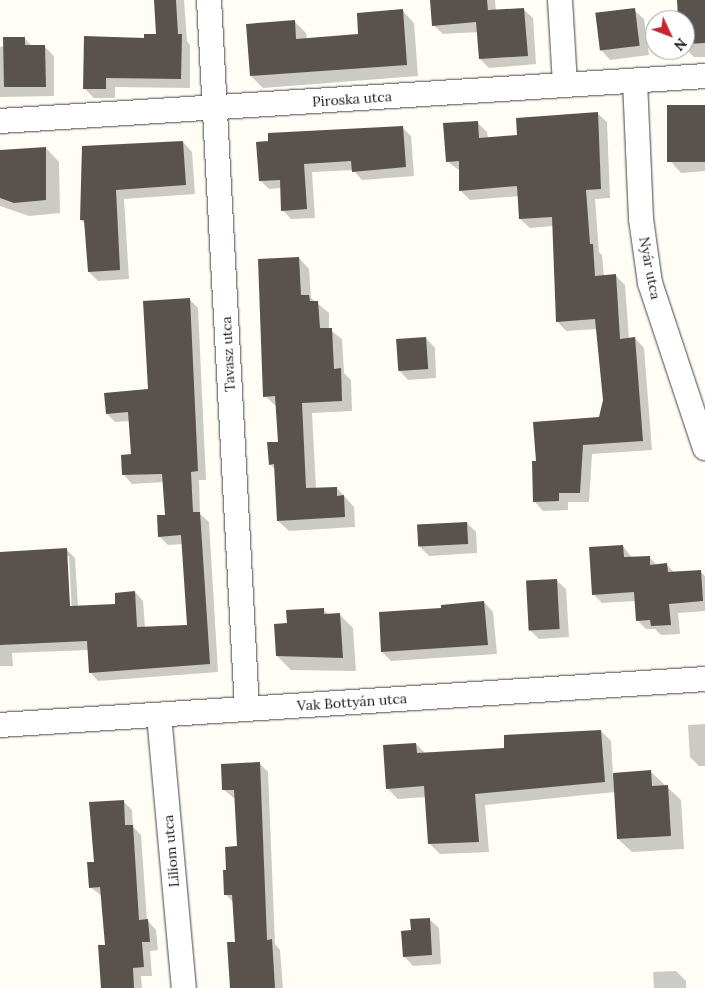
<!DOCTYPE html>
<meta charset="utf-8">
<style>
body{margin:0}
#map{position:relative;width:705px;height:988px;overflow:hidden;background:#fffdf5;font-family:Lora,serif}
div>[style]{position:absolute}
.shadow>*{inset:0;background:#0003}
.building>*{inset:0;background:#5a524d;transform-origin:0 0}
.roads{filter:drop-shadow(0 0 1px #444) drop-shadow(0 0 1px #444)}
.street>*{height:24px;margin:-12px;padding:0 12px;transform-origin:12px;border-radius:12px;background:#fff}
span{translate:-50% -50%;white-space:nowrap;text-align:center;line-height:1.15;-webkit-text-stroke:5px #fff;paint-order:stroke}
.street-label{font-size:14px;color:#111}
.north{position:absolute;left:645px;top:10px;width:50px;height:50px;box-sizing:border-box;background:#fff;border:1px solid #a0a0a0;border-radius:50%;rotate:133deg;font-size:14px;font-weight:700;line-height:20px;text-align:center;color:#111}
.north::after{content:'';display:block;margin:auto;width:18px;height:22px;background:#c4262e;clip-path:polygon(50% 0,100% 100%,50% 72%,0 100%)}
</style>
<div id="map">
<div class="shadow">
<div style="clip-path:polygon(155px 0,184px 0,187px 41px,190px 45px,190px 88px,115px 87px,115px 98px,94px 98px,84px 88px,145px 39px,157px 35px)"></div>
<div style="clip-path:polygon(432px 0,495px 0,496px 11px,523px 9px,533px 18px,536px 64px,489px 68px,480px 59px,478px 32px,443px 34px,433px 25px)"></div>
<div style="clip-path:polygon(678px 0,705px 0,705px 57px,694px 57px,685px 48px,685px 20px,679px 20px)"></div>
<div style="clip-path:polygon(634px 10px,644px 19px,649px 55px,610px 60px,601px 50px)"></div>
<div style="clip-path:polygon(403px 11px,414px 23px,418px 76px,263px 88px,251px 76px,294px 21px,306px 33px,307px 39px,359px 35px)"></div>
<div style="clip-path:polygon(25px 39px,33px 47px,45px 47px,54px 56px,54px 96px,0 97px,0 47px)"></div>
<div style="clip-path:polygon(705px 107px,705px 171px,681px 173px,672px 163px)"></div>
<div style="clip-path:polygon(597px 113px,607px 122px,610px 198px,595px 199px,599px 252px,602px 255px,604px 276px,616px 276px,625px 285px,629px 339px,635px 338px,644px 348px,652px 450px,592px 454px,589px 502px,568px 502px,568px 510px,543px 511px,534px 501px,537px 462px,600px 418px,605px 400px,597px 329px,566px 331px,557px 321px,553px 226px,530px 228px,520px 219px,519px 196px,470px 200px,460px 190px,460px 171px,447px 161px,477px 122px,487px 132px,488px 138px,518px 136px)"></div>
<div style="clip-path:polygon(402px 127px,411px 136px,414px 176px,362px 180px,353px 170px,312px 172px,315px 218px,291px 219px,283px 210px,281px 188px,269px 189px,260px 180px,269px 143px)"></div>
<div style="clip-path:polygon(183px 142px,192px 152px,195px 194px,124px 199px,129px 279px,98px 281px,89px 272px,86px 225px,81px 220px,83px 147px)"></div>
<div style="clip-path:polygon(46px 148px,59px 162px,60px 213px,29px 216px,0 206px,0 151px)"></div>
<div style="clip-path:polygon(299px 258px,309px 269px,311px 298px,329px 313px,329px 329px,342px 339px,344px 373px,351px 380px,352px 411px,312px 413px,316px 489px,337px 488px,354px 507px,355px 527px,289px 531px,278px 521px,275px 470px,270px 464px,279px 443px,277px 407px,265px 396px)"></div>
<div style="clip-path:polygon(evenodd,189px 299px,198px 308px,206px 480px,199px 480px,200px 514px,209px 522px,218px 672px,98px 681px,90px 672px,88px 650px,12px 653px,13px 666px,0 666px,0 560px,66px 549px,75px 558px,78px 607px,117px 605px,135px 592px,143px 601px,145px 628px,188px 626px,183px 544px,168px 545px,159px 536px,167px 516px,164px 482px,132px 484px,124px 475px,132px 455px,130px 421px,115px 422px,107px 414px,149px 391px,189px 299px,66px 556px,69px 556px,72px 613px,69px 613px,66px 556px)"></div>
<div style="clip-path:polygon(426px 338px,435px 348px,436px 378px,408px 380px,399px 370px)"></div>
<div style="clip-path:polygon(467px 523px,476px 532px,477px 553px,429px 556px,420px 547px)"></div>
<div style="clip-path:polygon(623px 546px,632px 558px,649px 557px,657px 565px,667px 565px,675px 573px,700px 571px,705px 576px,705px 611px,678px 613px,680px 634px,661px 635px,655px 629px,646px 629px,637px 620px,636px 601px,602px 603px,593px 594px)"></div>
<div style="clip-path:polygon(556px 580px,566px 589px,569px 637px,539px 639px,530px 630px)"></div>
<div style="clip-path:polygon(484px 602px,493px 612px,497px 654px,391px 661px,382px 652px,443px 610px)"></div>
<div style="clip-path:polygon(323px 609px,329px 615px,340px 615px,353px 628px,356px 671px,291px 670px,277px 656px,288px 624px)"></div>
<div style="clip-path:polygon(705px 724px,705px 766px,699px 766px,690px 757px,688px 725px)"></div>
<div style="clip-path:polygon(601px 731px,611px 741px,613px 775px,651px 772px,681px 800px,684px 849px,632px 852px,618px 839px,615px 792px,485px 805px,489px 852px,440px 854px,429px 843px,426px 797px,398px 799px,387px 788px,416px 744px,426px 754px,506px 749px)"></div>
<div style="clip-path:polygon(259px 763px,268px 772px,275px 944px,280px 950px,283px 988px,232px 988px,236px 943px,234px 903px,226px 895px,228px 871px,238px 847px,235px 799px,224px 790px)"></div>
<div style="clip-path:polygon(123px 801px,132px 810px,133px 827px,141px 835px,147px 920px,156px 930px,158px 950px,150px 951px,152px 976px,141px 976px,142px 988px,102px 988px,106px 946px,102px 896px,90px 887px,96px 863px)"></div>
<div style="clip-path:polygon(429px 919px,439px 928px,441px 964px,413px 966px,404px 956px)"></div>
<div style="clip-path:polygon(676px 971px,686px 981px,686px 988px,654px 988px,653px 972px)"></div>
</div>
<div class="building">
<div style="clip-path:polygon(154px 0,176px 0,178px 34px,182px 34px,181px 79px,106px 78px,106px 89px,83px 89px,84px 36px,144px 38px,144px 34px,156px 34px)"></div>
<div style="clip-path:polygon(430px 0,487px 0,488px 10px,524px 8px,528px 56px,479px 59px,476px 22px,432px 26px)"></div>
<div style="clip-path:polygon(677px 0,705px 0,705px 43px,685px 44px,685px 20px,678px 20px)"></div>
<div style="left:635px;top:8px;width:38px;height:40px;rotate:83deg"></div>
<div style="clip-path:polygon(403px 9px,407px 65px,250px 76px,246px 24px,295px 20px,296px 39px,358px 34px,357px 13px)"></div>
<div style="clip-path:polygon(3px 37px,25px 37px,25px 45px,45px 45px,46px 87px,4px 87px)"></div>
<div style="left:705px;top:105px;width:57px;height:38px;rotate:90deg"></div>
<div style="clip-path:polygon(598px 112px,601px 189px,586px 190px,590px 244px,593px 244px,595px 276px,616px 274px,620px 339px,635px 337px,643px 441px,583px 445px,580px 493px,559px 493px,559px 501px,533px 502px,532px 461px,536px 461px,533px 422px,599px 417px,603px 400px,595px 319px,556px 322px,552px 217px,519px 219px,517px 186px,459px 191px,459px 161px,446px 162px,443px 123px,478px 121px,479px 138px,517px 135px,516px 118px)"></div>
<div style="clip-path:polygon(403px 126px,406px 167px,352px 172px,351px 161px,304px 164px,307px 209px,281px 211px,280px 180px,259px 181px,256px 142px,268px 141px,268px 133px)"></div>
<div style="clip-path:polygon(183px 141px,186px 185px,116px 190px,120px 270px,88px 272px,84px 220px,80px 220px,82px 146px)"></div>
<div style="clip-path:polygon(46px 147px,46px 200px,14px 203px,0 198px,0 150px)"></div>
<div style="clip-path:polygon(299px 257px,301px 295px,309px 295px,310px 301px,318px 301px,320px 328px,332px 328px,334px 369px,341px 368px,342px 401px,302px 403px,306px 488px,337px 487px,337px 496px,344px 495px,345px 517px,277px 521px,274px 464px,269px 465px,267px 442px,278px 442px,275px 396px,263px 397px,258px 259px)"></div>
<div style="clip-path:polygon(190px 298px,198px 471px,191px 472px,193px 512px,200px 512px,210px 664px,89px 673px,87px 641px,0 645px,0 552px,67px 548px,70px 606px,115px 604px,115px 593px,135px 591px,137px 627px,187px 625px,181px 535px,158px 537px,157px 515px,165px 515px,162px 474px,122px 475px,121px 455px,131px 454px,128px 412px,106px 414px,104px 393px,148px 389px,143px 301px)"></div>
<div style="left:426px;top:337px;width:32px;height:30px;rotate:86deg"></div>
<div style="left:467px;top:522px;width:22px;height:50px;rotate:87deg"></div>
<div style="clip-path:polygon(623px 545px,624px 557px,650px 556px,650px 565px,667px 563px,668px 572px,701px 570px,703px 601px,669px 604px,671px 625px,651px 626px,650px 620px,636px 621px,634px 592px,592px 595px,589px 547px)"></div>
<div style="left:557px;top:579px;width:50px;height:31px;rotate:87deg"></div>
<div style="clip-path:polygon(484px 601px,488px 645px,381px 652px,379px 612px,441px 608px,441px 605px)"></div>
<div style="clip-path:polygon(324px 608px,324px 614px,340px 613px,343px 658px,276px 656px,274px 624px,287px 623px,286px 610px)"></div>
<div style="clip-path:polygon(601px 730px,605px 782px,475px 794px,479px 842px,428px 844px,424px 786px,386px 789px,383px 745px,416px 743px,417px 753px,504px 748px,504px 735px)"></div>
<div style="clip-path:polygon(260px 762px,267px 940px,272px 939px,275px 988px,230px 988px,227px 942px,235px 942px,232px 895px,224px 895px,223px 870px,226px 870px,225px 847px,237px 846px,234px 790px,222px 790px,221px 764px)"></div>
<div style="clip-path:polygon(651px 770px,652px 786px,668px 785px,671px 836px,617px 839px,613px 773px)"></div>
<div style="clip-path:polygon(124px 800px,125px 825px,133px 825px,139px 920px,148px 919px,150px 942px,142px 942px,144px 967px,133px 968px,134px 988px,101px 988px,98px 945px,105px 945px,100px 887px,89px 888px,87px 862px,94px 862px,89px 802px)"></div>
<div style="clip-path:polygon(430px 918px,432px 955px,403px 957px,401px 931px,411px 930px,410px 919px)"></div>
</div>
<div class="roads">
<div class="street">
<div style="left:209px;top:0;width:710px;rotate:86.93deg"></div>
<div style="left:560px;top:0;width:85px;rotate:86.6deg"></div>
<div style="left:635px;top:81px;width:138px;rotate:87.5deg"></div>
<div style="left:641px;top:219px;width:65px;rotate:82deg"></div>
<div style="left:650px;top:283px;width:174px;rotate:71.6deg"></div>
<div style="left:0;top:121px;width:706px;rotate:-3.65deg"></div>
<div style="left:159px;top:715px;width:274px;rotate:84.8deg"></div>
<div style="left:0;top:725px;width:706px;rotate:-3.73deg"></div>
</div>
</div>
<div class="street-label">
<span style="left:352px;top:99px;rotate:-4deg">Piroska utca</span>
<span style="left:650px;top:268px;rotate:79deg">Nyár utca</span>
<span style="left:228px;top:354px;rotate:-93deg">Tavasz utca</span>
<span style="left:352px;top:702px;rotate:-4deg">Vak Bottyán utca</span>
<span style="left:171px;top:851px;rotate:-95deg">Liliom utca</span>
</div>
<div class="north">N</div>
</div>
